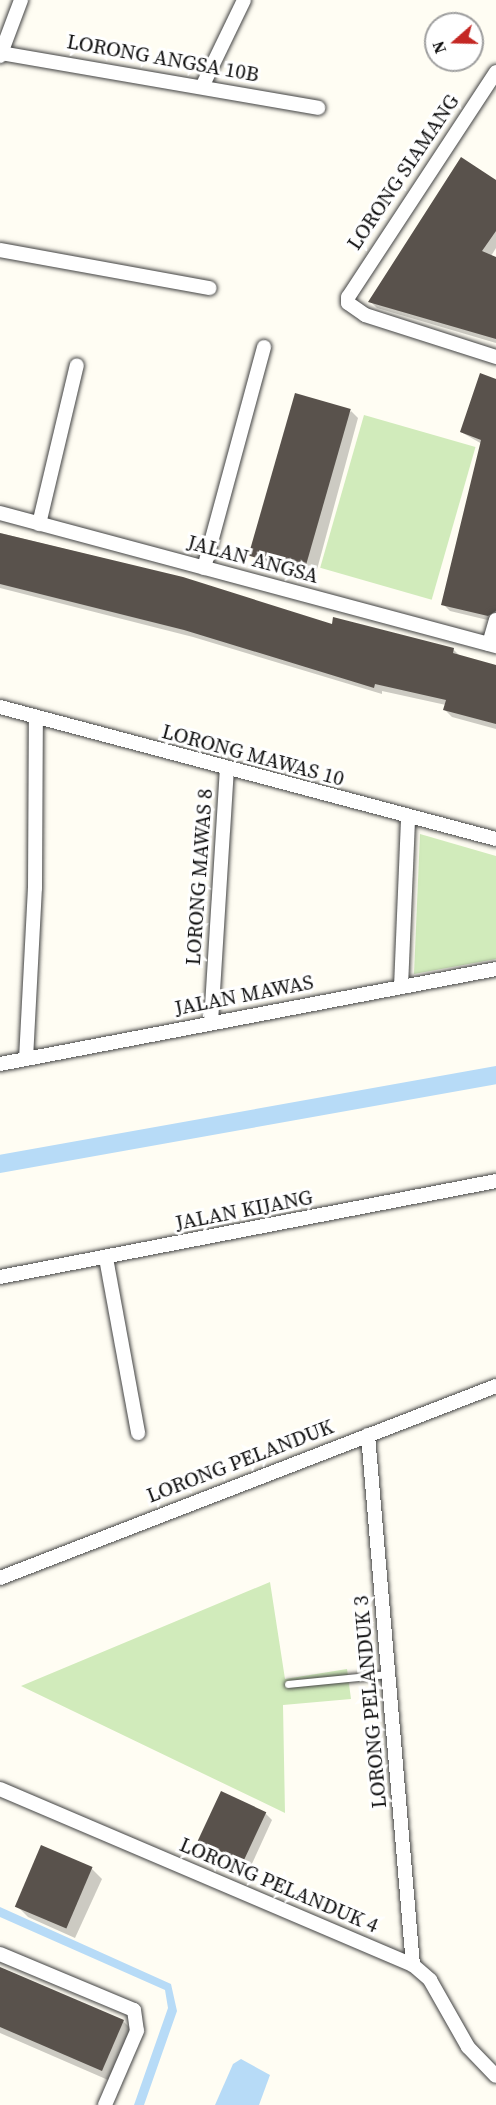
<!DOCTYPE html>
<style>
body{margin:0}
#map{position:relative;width:496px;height:2105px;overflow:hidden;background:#fffdf3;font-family:"Source Serif 4",serif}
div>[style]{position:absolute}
.green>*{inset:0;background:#d1ebbb;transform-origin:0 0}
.water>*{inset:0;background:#b7dbf7}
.shadow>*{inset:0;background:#0003}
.canal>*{height:18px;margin:-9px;padding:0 9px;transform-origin:9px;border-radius:9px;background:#b7dbf7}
.building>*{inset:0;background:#59524c;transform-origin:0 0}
.roads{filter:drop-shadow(0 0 2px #434343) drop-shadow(0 0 2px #434343)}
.lane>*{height:7px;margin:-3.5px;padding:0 3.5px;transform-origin:3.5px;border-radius:3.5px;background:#fff}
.street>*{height:14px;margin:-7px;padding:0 7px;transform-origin:7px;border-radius:7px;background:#fff}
span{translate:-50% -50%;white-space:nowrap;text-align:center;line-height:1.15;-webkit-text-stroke:6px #fff;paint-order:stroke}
.street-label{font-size:21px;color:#101010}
.north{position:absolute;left:424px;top:12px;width:60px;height:60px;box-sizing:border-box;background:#fff;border:2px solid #9f9f9f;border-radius:50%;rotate:250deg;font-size:16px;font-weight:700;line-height:24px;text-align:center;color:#101010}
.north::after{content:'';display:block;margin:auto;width:21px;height:27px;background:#c42824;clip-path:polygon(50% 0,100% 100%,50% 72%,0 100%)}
</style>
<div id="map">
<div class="green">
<div style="left:364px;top:415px;width:116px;height:159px;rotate:16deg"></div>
<div style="clip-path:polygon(420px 834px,496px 856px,496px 959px,414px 974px)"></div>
<div style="clip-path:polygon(270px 1582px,285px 1679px,347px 1669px,351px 1699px,283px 1705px,285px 1813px,21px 1686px)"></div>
</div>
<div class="water">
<div style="clip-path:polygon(0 1907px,171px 1984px,177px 2011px,144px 2105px,134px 2105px,168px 2008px,165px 1990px,0 1917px)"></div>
<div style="clip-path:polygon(241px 2059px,270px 2075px,259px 2105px,215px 2105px,233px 2064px)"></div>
</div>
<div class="shadow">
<div style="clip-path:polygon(496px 181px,496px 248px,491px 256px,496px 259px,496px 343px,377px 308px,370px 301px)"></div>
<div style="clip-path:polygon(496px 380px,496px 622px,450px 611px,443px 604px,482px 444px,461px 432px)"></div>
<div style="clip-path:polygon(351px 411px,358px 418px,315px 577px,259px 562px,252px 555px)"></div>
<div style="clip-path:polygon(0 533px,183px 578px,333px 626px,453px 649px,460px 656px,496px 666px,496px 729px,452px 717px,445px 710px,446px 705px,382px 691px,382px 694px,193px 637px,0 588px)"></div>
<div style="clip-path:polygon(265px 1813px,272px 1820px,250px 1868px,200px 1841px)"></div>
<div style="clip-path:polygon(91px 1868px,102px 1879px,75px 1938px,28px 1917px,17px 1906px)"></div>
<div style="clip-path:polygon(0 1968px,123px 2021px,136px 2034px,115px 2083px,0 2033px)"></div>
</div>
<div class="canal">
<div style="left:0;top:1164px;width:504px;rotate:-10.17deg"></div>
</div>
<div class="building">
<div style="clip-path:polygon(461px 157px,496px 180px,496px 231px,482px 251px,496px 257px,496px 339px,368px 302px)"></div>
<div style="clip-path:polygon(480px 373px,496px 379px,496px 611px,488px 616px,441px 605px,481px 440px,460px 432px)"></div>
<div style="left:295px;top:393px;width:58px;height:169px;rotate:16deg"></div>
<div style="clip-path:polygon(0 533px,183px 577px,332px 624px,333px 617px,454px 648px,453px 653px,496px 665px,496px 724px,443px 710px,446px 700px,375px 684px,374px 688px,184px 630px,0 584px)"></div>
<div style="left:221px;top:1791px;width:50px;height:55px;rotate:25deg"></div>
<div style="left:41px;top:1845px;width:56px;height:67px;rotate:23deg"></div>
<div style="clip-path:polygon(0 1967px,124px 2020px,102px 2071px,0 2027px)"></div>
</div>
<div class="roads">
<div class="lane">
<div style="left:288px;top:1684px;width:100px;rotate:-5.7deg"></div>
</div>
<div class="street">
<div style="left:1px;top:53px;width:322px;rotate:9.8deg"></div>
<div style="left:0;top:56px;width:60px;rotate:-69.4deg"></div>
<div style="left:496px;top:72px;width:269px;rotate:123.3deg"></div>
<div style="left:348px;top:297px;width:6px;rotate:90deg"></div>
<div style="left:348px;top:303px;width:21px;rotate:35deg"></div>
<div style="left:365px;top:315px;width:138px;rotate:17.8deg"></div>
<div style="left:203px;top:85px;width:94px;rotate:-64.2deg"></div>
<div style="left:0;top:250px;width:213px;rotate:10.3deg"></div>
<div style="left:0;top:513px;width:514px;rotate:15.01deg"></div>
<div style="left:39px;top:524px;width:163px;rotate:-76.6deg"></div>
<div style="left:204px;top:568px;width:229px;rotate:-74.8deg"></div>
<div style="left:489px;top:644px;width:25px;rotate:-74deg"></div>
<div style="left:0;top:707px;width:513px;rotate:14.9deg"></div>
<div style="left:401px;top:987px;width:168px;rotate:-87.6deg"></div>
<div style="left:211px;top:1022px;width:252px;rotate:-86.4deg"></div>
<div style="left:26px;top:1059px;width:171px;rotate:-87deg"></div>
<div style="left:35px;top:888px;width:168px;rotate:-89.7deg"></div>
<div style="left:0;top:1064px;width:505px;rotate:-10.84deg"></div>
<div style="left:106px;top:1258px;width:178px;rotate:79.6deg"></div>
<div style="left:0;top:1277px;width:505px;rotate:-10.95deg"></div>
<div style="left:368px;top:1435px;width:532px;rotate:85.15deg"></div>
<div style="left:0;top:1578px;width:532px;rotate:-21.16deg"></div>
<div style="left:0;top:1789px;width:449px;rotate:23.1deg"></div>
<div style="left:413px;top:1965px;width:23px;rotate:41deg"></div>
<div style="left:430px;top:1980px;width:77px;rotate:60.4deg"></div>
<div style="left:468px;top:2047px;width:40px;rotate:46deg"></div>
<div style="left:0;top:1954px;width:145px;rotate:22.7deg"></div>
<div style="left:134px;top:2010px;width:21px;rotate:82deg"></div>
<div style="left:137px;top:2031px;width:81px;rotate:113.4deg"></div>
</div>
</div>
<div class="street-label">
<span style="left:163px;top:58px;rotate:10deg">LORONG ANGSA 10B</span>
<span style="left:403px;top:172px;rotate:-56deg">LORONG SIAMANG</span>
<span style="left:253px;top:559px;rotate:15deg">JALAN ANGSA</span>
<span style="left:253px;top:755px;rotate:15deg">LORONG MAWAS 10</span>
<span style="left:199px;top:877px;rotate:-86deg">LORONG MAWAS 8</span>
<span style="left:244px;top:995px;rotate:-11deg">JALAN MAWAS</span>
<span style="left:244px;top:1210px;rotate:-11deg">JALAN KIJANG</span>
<span style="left:240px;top:1461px;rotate:-21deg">LORONG PELANDUK</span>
<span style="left:370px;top:1702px;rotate:-95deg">LORONG PELANDUK 3</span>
<span style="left:279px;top:1885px;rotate:23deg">LORONG PELANDUK 4</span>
</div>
<div class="north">N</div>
</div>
